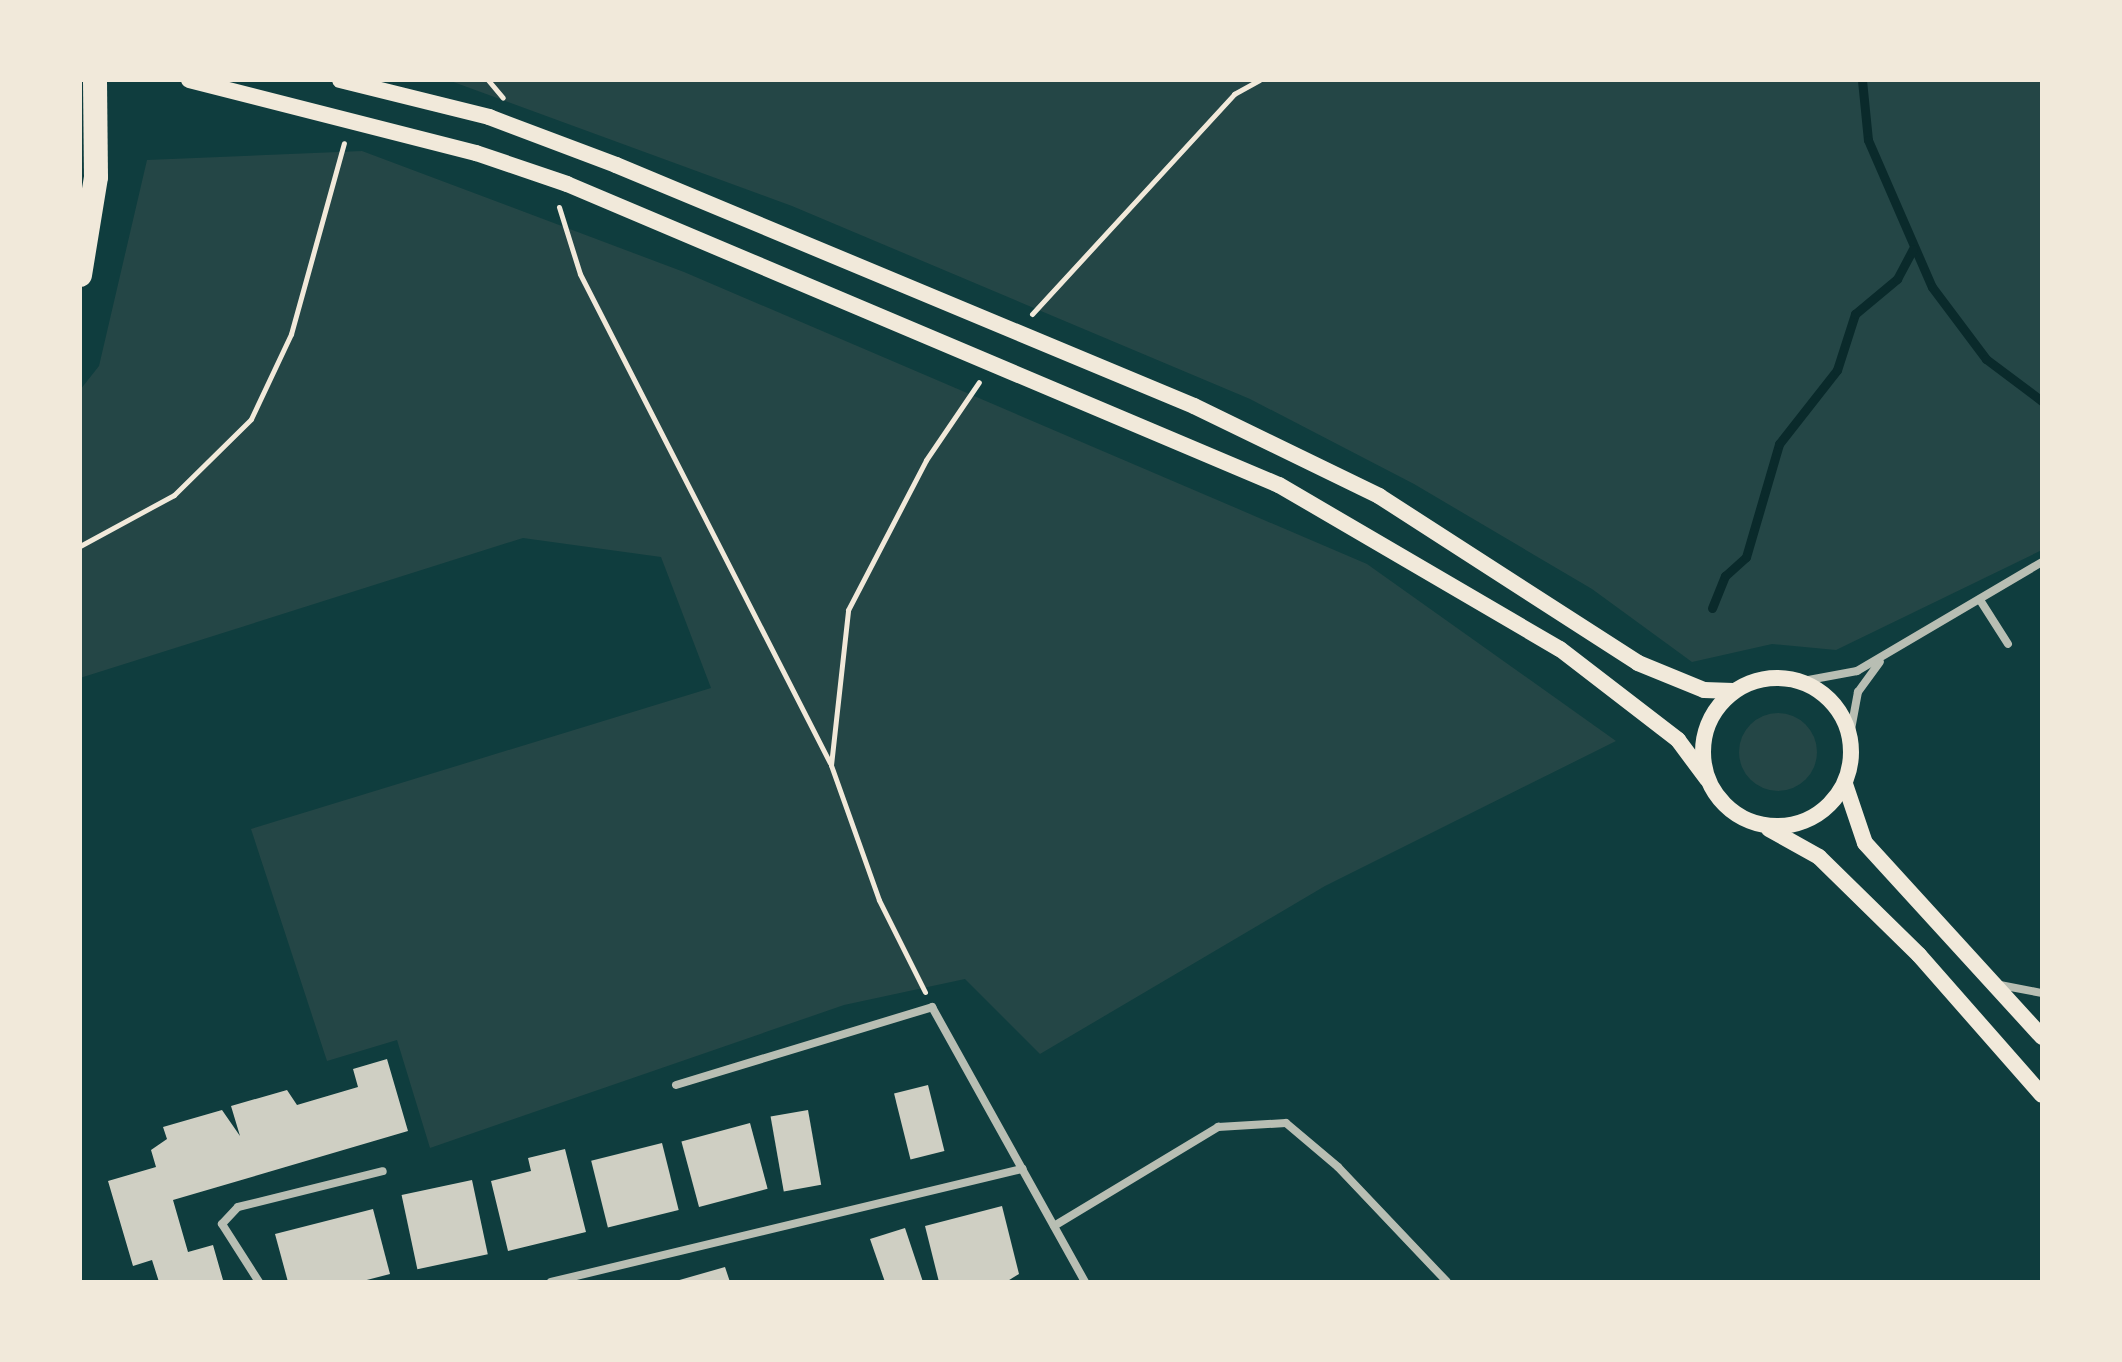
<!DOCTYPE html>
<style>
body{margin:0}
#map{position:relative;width:2122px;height:1362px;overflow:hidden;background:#0f3d3e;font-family:"IBM Plex Sans",sans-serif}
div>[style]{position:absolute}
.green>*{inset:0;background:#244646}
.round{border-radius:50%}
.stream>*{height:9px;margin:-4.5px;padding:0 4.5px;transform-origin:4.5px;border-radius:4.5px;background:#0a2a2b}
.building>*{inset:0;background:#cfcfc3;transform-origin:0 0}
.path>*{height:5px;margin:-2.5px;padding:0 2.5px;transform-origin:2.5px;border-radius:2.5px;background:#f1e9da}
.minor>*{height:8px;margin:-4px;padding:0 4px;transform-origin:4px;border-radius:4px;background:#b8beb3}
.secondary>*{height:16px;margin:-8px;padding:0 8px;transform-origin:8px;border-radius:8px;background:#f1e9da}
.secondary>.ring{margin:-8px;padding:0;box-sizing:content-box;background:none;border:16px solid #f1e9da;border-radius:50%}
.motorway>*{height:24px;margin:-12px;padding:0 12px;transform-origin:12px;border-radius:12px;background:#f1e9da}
span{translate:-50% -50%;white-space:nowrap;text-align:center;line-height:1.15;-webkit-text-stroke:6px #f1e9da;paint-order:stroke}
.frame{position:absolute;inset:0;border:82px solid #f1e9da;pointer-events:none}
</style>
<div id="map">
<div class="green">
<div style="clip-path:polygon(448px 80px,2042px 80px,2042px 550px,1836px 650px,1772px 644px,1692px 662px,1592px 589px,1414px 484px,1250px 399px,792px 206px)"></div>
<div style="clip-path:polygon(362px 151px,684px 272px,1367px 564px,1616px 741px,1325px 886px,1040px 1054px,965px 979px,844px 1005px,430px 1148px,397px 1040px,327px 1061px,251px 829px,711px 688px,661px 557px,523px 538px,80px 678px,80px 390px,99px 366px,147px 160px)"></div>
<div class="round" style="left:1739px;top:713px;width:78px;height:78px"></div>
</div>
<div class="stream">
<div style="left:1862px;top:80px;width:60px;rotate:84.3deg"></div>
<div style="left:1868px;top:140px;width:160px;rotate:66.5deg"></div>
<div style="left:1932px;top:287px;width:90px;rotate:53.1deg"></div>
<div style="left:1986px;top:359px;width:70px;rotate:36.9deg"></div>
<div style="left:1712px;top:608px;width:35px;rotate:-68deg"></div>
<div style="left:1725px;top:576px;width:28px;rotate:-42deg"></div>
<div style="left:1746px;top:557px;width:118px;rotate:-73.7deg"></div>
<div style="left:1779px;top:444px;width:94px;rotate:-51.9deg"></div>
<div style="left:1837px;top:370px;width:59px;rotate:-72.2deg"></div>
<div style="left:1855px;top:314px;width:55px;rotate:-39.8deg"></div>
<div style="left:1897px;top:279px;width:34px;rotate:-62deg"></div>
</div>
<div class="building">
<div style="clip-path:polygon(387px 1059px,408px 1131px,173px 1200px,188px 1252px,213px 1245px,223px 1280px,159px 1282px,152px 1260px,133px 1266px,108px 1181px,156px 1167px,151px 1150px,167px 1139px,163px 1127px,222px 1110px,240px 1136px,231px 1106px,287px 1090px,297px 1105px,358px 1087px,353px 1069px)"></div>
<div style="left:928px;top:1085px;width:68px;height:35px;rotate:76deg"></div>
<div style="left:808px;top:1110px;width:76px;height:38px;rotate:80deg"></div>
<div style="left:750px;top:1123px;width:68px;height:71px;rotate:75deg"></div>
<div style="left:662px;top:1143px;width:69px;height:73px;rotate:76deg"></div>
<div style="clip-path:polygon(565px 1149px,586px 1232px,508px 1251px,491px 1181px,531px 1171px,528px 1158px)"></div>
<div style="left:472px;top:1180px;width:76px;height:72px;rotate:78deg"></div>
<div style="clip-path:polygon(1002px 1206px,1019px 1274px,1006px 1282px,939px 1282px,925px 1226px)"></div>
<div style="clip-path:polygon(373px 1209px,390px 1274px,359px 1282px,288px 1282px,275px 1234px)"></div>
<div style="clip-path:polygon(905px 1228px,923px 1282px,885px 1282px,870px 1239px)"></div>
<div style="clip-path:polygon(725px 1267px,730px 1282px,677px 1282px,676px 1281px)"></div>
</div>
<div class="path">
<div style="left:488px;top:80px;width:23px;rotate:50deg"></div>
<div style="left:559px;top:207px;width:70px;rotate:72.6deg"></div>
<div style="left:580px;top:274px;width:549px;rotate:62.92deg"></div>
<div style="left:1032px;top:314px;width:299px;rotate:-47.4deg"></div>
<div style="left:1234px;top:94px;width:29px;rotate:-29deg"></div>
<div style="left:80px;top:546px;width:107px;rotate:-28.5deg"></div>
<div style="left:174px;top:495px;width:108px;rotate:-44.6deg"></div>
<div style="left:251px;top:419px;width:94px;rotate:-64.8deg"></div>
<div style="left:291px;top:334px;width:198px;rotate:-74.5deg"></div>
<div style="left:925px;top:992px;width:103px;rotate:-116.6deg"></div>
<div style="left:879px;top:900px;width:143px;rotate:-109.6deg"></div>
<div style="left:831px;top:765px;width:156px;rotate:-83.7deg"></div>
<div style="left:848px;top:610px;width:169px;rotate:-62.5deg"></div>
<div style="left:926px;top:460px;width:94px;rotate:-55.8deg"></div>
</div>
<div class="minor">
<div style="left:1980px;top:600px;width:52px;rotate:57.5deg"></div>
<div style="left:1803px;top:681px;width:55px;rotate:-10.5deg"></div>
<div style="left:1857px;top:671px;width:215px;rotate:-30.5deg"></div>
<div style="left:1850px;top:735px;width:44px;rotate:-79.5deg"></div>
<div style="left:1858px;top:692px;width:37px;rotate:-54deg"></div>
<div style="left:2000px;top:985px;width:43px;rotate:10.8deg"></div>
<div style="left:676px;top:1085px;width:268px;rotate:-16.9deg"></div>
<div style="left:932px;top:1007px;width:315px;rotate:60.9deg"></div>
<div style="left:1054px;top:1226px;width:192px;rotate:-31.1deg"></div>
<div style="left:1218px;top:1127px;width:68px;rotate:-3.4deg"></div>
<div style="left:1286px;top:1123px;width:68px;rotate:40.2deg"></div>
<div style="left:1338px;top:1167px;width:158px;rotate:46.5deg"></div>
<div style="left:259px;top:1282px;width:69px;rotate:-122.5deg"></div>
<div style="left:222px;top:1224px;width:23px;rotate:-47deg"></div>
<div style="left:238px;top:1207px;width:149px;rotate:-13.9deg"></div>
<div style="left:551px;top:1282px;width:485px;rotate:-13.5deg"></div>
</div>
<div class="secondary">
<div style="left:189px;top:80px;width:296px;rotate:14.3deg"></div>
<div style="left:476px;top:153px;width:96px;rotate:18.8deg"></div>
<div style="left:567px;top:184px;width:773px;rotate:22.92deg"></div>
<div style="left:1279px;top:485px;width:325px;rotate:30.3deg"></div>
<div style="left:1560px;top:649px;width:149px;rotate:37.6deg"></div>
<div style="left:1678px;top:740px;width:49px;rotate:53.4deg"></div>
<div style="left:340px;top:80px;width:154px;rotate:13.9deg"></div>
<div style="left:489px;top:117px;width:136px;rotate:20.7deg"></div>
<div style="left:616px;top:165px;width:626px;rotate:22.63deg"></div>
<div style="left:1194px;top:406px;width:206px;rotate:25.9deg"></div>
<div style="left:1379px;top:496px;width:308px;rotate:32.8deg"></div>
<div style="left:1638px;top:663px;width:71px;rotate:22.2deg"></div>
<div style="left:1704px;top:690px;width:29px;rotate:2deg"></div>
<div class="ring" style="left:1703px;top:678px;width:132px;height:132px"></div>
<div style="left:1845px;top:784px;width:62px;rotate:71.3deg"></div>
<div style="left:1865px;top:843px;width:263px;rotate:47.6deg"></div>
<div style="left:1769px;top:829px;width:57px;rotate:29.2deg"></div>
<div style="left:1819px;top:857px;width:140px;rotate:44.4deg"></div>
<div style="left:1919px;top:955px;width:186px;rotate:48.7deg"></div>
</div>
<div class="motorway">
<div style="left:80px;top:275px;width:99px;rotate:-80.7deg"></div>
<div style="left:96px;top:177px;width:97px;rotate:-90.6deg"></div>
</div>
<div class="frame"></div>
</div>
